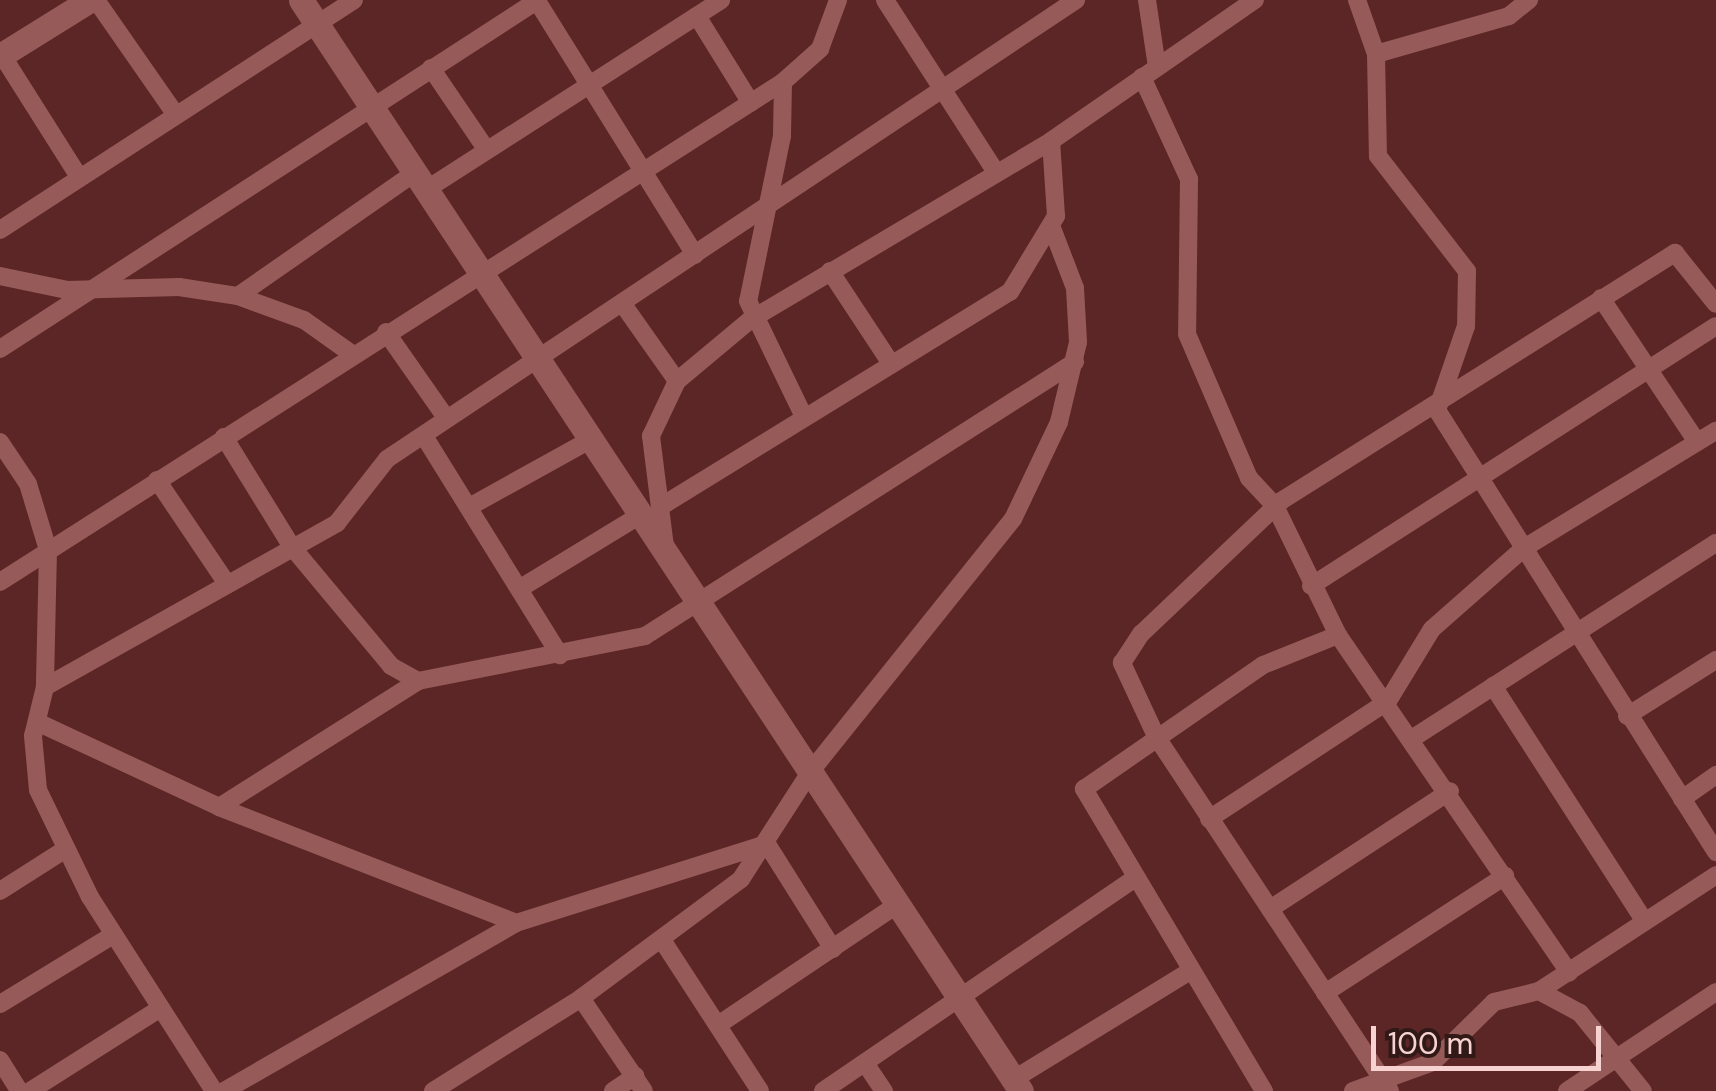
<!DOCTYPE html>
<style>
body{margin:0}
#map{position:relative;width:1716px;height:1091px;overflow:hidden;background:#5c2626;font-family:"DM Sans",sans-serif}
div>[style]{position:absolute}
.street>*{height:18px;margin:-9px;padding:0 9px;transform-origin:9px;border-radius:9px;background:#965b59}
.secondary>*{height:25px;margin:-12.5px;padding:0 12.5px;transform-origin:12.5px;border-radius:12.5px;background:#965b59}
span{translate:-50% -50%;white-space:nowrap;text-align:center;line-height:1.15;-webkit-text-stroke:9px #311918;paint-order:stroke}
.scale{position:absolute;left:1371px;top:1026px;width:230px;height:45px;box-sizing:border-box;border:5px solid #f6d3d1;border-top:0;padding-left:12px;font-size:30px;line-height:35px;white-space:nowrap;color:#f6d3d1;-webkit-text-stroke:8px #311918;paint-order:stroke}
</style>
<div id="map">
<div class="street">
<div style="left:96px;top:0;width:140px;rotate:55.2deg"></div>
<div style="left:885px;top:0;width:205px;rotate:57.2deg"></div>
<div style="left:1147px;top:0;width:68px;rotate:81.5deg"></div>
<div style="left:1357px;top:0;width:57px;rotate:70.6deg"></div>
<div style="left:1376px;top:54px;width:102px;rotate:88.9deg"></div>
<div style="left:1378px;top:156px;width:145px;rotate:52.3deg"></div>
<div style="left:1467px;top:271px;width:55px;rotate:91deg"></div>
<div style="left:1466px;top:326px;width:89px;rotate:109deg"></div>
<div style="left:1437px;top:410px;width:523px;rotate:57.74deg"></div>
<div style="left:537px;top:1px;width:299px;rotate:58.1deg"></div>
<div style="left:697px;top:16px;width:102px;rotate:58.2deg"></div>
<div style="left:1376px;top:54px;width:138px;rotate:-15.9deg"></div>
<div style="left:1509px;top:16px;width:26px;rotate:-39deg"></div>
<div style="left:2px;top:55px;width:144px;rotate:57.7deg"></div>
<div style="left:431px;top:68px;width:98px;rotate:55.8deg"></div>
<div style="left:1142px;top:77px;width:112px;rotate:65.3deg"></div>
<div style="left:1189px;top:179px;width:155px;rotate:90.7deg"></div>
<div style="left:1187px;top:334px;width:157px;rotate:66.7deg"></div>
<div style="left:1249px;top:478px;width:38px;rotate:47deg"></div>
<div style="left:1275px;top:506px;width:144px;rotate:64deg"></div>
<div style="left:1338px;top:635px;width:409px;rotate:55.6deg"></div>
<div style="left:783px;top:82px;width:54px;rotate:91.1deg"></div>
<div style="left:782px;top:136px;width:168px;rotate:101.6deg"></div>
<div style="left:748px;top:301px;width:129px;rotate:64.2deg"></div>
<div style="left:424px;top:191px;width:353px;rotate:-32.7deg"></div>
<div style="left:0;top:230px;width:422px;rotate:-33deg"></div>
<div style="left:830px;top:271px;width:109px;rotate:56.6deg"></div>
<div style="left:0;top:276px;width:68px;rotate:11.8deg"></div>
<div style="left:67px;top:290px;width:112px;rotate:-1.5deg"></div>
<div style="left:179px;top:287px;width:60px;rotate:8.7deg"></div>
<div style="left:238px;top:296px;width:70px;rotate:20deg"></div>
<div style="left:304px;top:320px;width:59px;rotate:35.3deg"></div>
<div style="left:238px;top:296px;width:213px;rotate:-34.9deg"></div>
<div style="left:1601px;top:298px;width:173px;rotate:56.3deg"></div>
<div style="left:622px;top:303px;width:95px;rotate:54.8deg"></div>
<div style="left:386px;top:332px;width:106px;rotate:55deg"></div>
<div style="left:0;top:349px;width:641px;rotate:-32.97deg"></div>
<div style="left:424px;top:436px;width:258px;rotate:58.2deg"></div>
<div style="left:224px;top:437px;width:129px;rotate:58.3deg"></div>
<div style="left:292px;top:547px;width:155px;rotate:50.2deg"></div>
<div style="left:391px;top:666px;width:31px;rotate:29deg"></div>
<div style="left:0;top:442px;width:50px;rotate:56.3deg"></div>
<div style="left:28px;top:484px;width:69px;rotate:73.1deg"></div>
<div style="left:48px;top:550px;width:137px;rotate:91.3deg"></div>
<div style="left:45px;top:687px;width:50px;rotate:103.8deg"></div>
<div style="left:33px;top:736px;width:54px;rotate:84.7deg"></div>
<div style="left:38px;top:790px;width:119px;rotate:64.1deg"></div>
<div style="left:90px;top:897px;width:230px;rotate:57.4deg"></div>
<div style="left:157px;top:480px;width:122px;rotate:56deg"></div>
<div style="left:469px;top:507px;width:138px;rotate:-29deg"></div>
<div style="left:660px;top:507px;width:411px;rotate:-31.6deg"></div>
<div style="left:1010px;top:292px;width:89px;rotate:-58.8deg"></div>
<div style="left:1056px;top:216px;width:75px;rotate:-93.8deg"></div>
<div style="left:665px;top:547px;width:112px;rotate:-97.2deg"></div>
<div style="left:651px;top:436px;width:61px;rotate:-64.7deg"></div>
<div style="left:677px;top:381px;width:95px;rotate:-39.9deg"></div>
<div style="left:750px;top:320px;width:350px;rotate:-30.7deg"></div>
<div style="left:1051px;top:141px;width:248px;rotate:-34.7deg"></div>
<div style="left:0;top:582px;width:929px;rotate:-32.56deg"></div>
<div style="left:783px;top:82px;width:50px;rotate:-41.7deg"></div>
<div style="left:820px;top:49px;width:52px;rotate:-69.8deg"></div>
<div style="left:1311px;top:586px;width:481px;rotate:-32.7deg"></div>
<div style="left:519px;top:589px;width:142px;rotate:-31.4deg"></div>
<div style="left:1493px;top:686px;width:278px;rotate:57.2deg"></div>
<div style="left:45px;top:687px;width:335px;rotate:-29.3deg"></div>
<div style="left:337px;top:523px;width:81px;rotate:-52deg"></div>
<div style="left:387px;top:459px;width:828px;rotate:-33.67deg"></div>
<div style="left:1627px;top:716px;width:105px;rotate:-32.2deg"></div>
<div style="left:37px;top:722px;width:201px;rotate:25deg"></div>
<div style="left:219px;top:807px;width:319px;rotate:21.3deg"></div>
<div style="left:1413px;top:738px;width:360px;rotate:-32.8deg"></div>
<div style="left:1682px;top:799px;width:42px;rotate:-35.2deg"></div>
<div style="left:219px;top:807px;width:236px;rotate:-32.3deg"></div>
<div style="left:418px;top:681px;width:231px;rotate:-11.2deg"></div>
<div style="left:645px;top:636px;width:510px;rotate:-32.51deg"></div>
<div style="left:1209px;top:819px;width:214px;rotate:-33.4deg"></div>
<div style="left:1388px;top:701px;width:84px;rotate:-58.6deg"></div>
<div style="left:1432px;top:629px;width:123px;rotate:-41.4deg"></div>
<div style="left:1524px;top:548px;width:225px;rotate:-31.4deg"></div>
<div style="left:0;top:891px;width:76px;rotate:-32.6deg"></div>
<div style="left:1270px;top:909px;width:215px;rotate:-33.2deg"></div>
<div style="left:664px;top:943px;width:176px;rotate:57deg"></div>
<div style="left:1539px;top:991px;width:212px;rotate:-33.2deg"></div>
<div style="left:1325px;top:993px;width:215px;rotate:-33deg"></div>
<div style="left:581px;top:998px;width:199px;rotate:-36.6deg"></div>
<div style="left:741px;top:879px;width:129px;rotate:-57.1deg"></div>
<div style="left:811px;top:771px;width:323px;rotate:-51.3deg"></div>
<div style="left:1013px;top:519px;width:107px;rotate:-64.6deg"></div>
<div style="left:1059px;top:422px;width:82px;rotate:-76.6deg"></div>
<div style="left:1078px;top:342px;width:54px;rotate:-93.2deg"></div>
<div style="left:1075px;top:288px;width:64px;rotate:-111deg"></div>
<div style="left:0;top:1004px;width:132px;rotate:-31.4deg"></div>
<div style="left:718px;top:1025px;width:217px;rotate:-33.9deg"></div>
<div style="left:0;top:1060px;width:36px;rotate:58deg"></div>
<div style="left:865px;top:1063px;width:34px;rotate:56deg"></div>
<div style="left:1014px;top:1079px;width:203px;rotate:-31.5deg"></div>
<div style="left:30px;top:1091px;width:153px;rotate:-32.4deg"></div>
<div style="left:224px;top:1091px;width:337px;rotate:-29.9deg"></div>
<div style="left:516px;top:923px;width:263px;rotate:-17.5deg"></div>
<div style="left:767px;top:844px;width:124px;rotate:57.8deg"></div>
<div style="left:433px;top:1091px;width:175px;rotate:-32.1deg"></div>
<div style="left:581px;top:998px;width:112px;rotate:55.9deg"></div>
<div style="left:613px;top:1091px;width:27px;rotate:-34deg"></div>
<div style="left:823px;top:1091px;width:374px;rotate:-34.3deg"></div>
<div style="left:1264px;top:1091px;width:352px;rotate:-120.8deg"></div>
<div style="left:1084px;top:789px;width:218px;rotate:-34.7deg"></div>
<div style="left:1263px;top:665px;width:81px;rotate:-21.8deg"></div>
<div style="left:1353px;top:1091px;width:85px;rotate:-19.9deg"></div>
<div style="left:1433px;top:1062px;width:86px;rotate:-44.5deg"></div>
<div style="left:1494px;top:1002px;width:46px;rotate:-13.7deg"></div>
<div style="left:1539px;top:991px;width:47px;rotate:28.2deg"></div>
<div style="left:1580px;top:1013px;width:100px;rotate:51.1deg"></div>
<div style="left:1390px;top:1091px;width:425px;rotate:-123.4deg"></div>
<div style="left:1156px;top:736px;width:81px;rotate:-115deg"></div>
<div style="left:1122px;top:663px;width:35px;rotate:-57deg"></div>
<div style="left:1141px;top:634px;width:193px;rotate:-43.5deg"></div>
<div style="left:1281px;top:501px;width:466px;rotate:-32.2deg"></div>
<div style="left:1675px;top:253px;width:65px;rotate:51.2deg"></div>
<div style="left:1567px;top:1091px;width:179px;rotate:-33.6deg"></div>
</div>
<div class="secondary">
<div style="left:301px;top:0;width:1307px;rotate:56.58deg"></div>
<div style="left:0;top:56px;width:106px;rotate:-31.9deg"></div>
</div>
<div class="scale">100 m</div>
</div>
